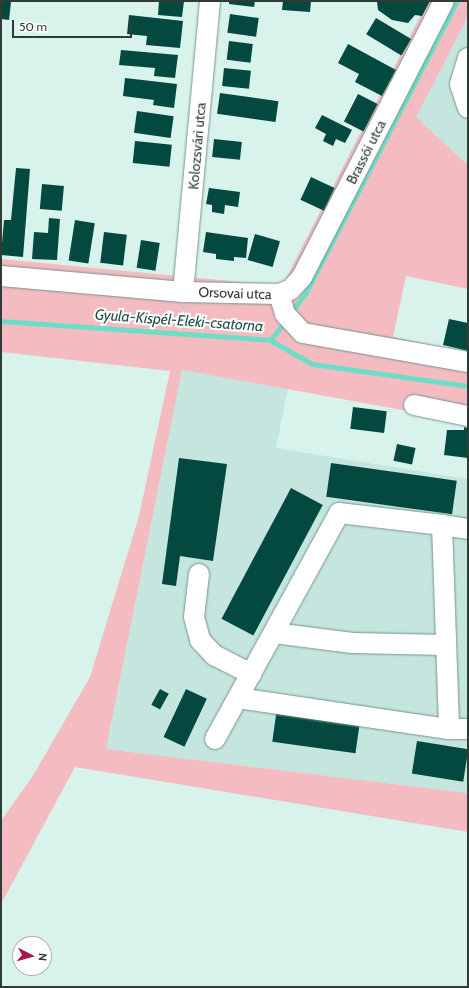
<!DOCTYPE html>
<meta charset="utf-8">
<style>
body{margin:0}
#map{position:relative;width:469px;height:988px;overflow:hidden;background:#d8f3ec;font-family:Cabin,sans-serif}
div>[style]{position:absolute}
.built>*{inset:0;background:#c4e6df}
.green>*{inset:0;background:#f4bcc1}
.stream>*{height:5px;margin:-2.5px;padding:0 2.5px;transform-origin:2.5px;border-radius:2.5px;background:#6eddc8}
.building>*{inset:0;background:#04493f;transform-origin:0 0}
.roads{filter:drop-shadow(0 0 1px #7b938d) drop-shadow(0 0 1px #7b938d)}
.minor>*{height:20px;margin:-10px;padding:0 10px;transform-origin:10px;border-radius:10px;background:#fff}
span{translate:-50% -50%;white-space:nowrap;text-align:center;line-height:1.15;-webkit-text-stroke:4px #fff;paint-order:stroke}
.street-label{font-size:14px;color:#303a37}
.water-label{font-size:15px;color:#215149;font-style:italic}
.frame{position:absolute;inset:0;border:2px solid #303a37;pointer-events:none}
.north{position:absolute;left:12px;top:936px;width:40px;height:40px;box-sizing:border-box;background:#fff;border:1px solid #acb0af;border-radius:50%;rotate:96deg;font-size:11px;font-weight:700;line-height:16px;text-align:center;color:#303a37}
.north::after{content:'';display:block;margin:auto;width:14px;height:18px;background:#ac1741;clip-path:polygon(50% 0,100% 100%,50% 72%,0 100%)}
.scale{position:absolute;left:12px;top:20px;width:120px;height:18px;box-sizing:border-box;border:2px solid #303a37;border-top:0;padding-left:5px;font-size:12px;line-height:14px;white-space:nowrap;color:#303a37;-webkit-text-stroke:3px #fff;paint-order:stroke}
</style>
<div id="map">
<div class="built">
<div style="clip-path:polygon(468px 17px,468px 165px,416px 117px)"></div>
<div style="clip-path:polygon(182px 370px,288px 388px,276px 448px,468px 479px,468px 793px,106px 749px)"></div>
</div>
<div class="green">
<div style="clip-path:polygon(428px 1px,468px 1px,468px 17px,416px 117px,468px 165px,468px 289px,406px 276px,393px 337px,468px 353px,468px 422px,182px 370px,106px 749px,468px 793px,468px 832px,75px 767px,1px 904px,1px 821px,34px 774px,90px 677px,139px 516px,170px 371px,1px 352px,1px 259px,282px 286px)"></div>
</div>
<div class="stream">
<div style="left:290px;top:314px;width:27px;rotate:-54deg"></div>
<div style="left:306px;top:292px;width:328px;rotate:-62.6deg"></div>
<div style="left:1px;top:321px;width:270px;rotate:4deg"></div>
<div style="left:270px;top:340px;width:48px;rotate:29.7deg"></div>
<div style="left:312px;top:364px;width:158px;rotate:8deg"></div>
<div style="left:270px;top:340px;width:25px;rotate:-50deg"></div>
</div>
<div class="building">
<div style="clip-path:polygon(1px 1px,11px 2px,9px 20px,1px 19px)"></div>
<div style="clip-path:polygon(159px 1px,184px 1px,182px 17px,158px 15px)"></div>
<div style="clip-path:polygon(229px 1px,255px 1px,254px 7px,229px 4px)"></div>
<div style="clip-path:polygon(283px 1px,311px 1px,310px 12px,282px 10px)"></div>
<div style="clip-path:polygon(377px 1px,430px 1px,422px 16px,415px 15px,408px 23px,392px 20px,378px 10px)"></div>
<div style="left:230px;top:14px;width:29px;height:19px;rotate:8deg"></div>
<div style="clip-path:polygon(129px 15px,183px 21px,180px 48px,146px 45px,147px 36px,127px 34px)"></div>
<div style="left:376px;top:18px;width:41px;height:19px;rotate:31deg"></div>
<div style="left:229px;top:41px;width:24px;height:19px;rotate:7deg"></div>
<div style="clip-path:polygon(348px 44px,396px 70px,382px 96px,355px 82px,359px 74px,338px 63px)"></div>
<div style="clip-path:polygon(121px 50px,178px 55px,175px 78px,154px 76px,155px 68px,119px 65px)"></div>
<div style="left:224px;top:68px;width:27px;height:18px;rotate:6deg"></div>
<div style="clip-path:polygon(125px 78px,177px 84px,174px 108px,153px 105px,154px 100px,123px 96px)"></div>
<div style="left:220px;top:93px;width:59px;height:21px;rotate:8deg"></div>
<div style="left:358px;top:94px;width:22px;height:31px;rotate:27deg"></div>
<div style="left:137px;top:111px;width:37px;height:22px;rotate:8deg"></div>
<div style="clip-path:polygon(322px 115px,352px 130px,345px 143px,336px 139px,333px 146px,323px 141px,326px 134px,315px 128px)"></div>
<div style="left:214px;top:139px;width:28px;height:18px;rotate:6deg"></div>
<div style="left:135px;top:141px;width:37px;height:22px;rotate:6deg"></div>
<div style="clip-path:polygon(16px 168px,30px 169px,23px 257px,1px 255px,4px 220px,11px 220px)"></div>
<div style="left:311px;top:177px;width:26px;height:25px;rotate:25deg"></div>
<div style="left:42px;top:184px;width:22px;height:25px;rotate:5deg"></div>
<div style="clip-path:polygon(209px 188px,240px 192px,238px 207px,225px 205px,224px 214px,212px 212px,212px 205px,206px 204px)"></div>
<div style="clip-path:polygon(49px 218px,60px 219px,57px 260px,32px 259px,34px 232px,48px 233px)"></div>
<div style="left:75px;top:220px;width:20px;height:41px;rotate:9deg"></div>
<div style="left:104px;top:232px;width:23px;height:31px;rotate:7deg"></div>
<div style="clip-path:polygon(206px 232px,248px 238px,246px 258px,234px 257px,234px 261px,216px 259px,216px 254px,203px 252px)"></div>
<div style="left:255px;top:234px;width:26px;height:27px;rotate:16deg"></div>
<div style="left:141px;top:240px;width:19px;height:28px;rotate:9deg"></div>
<div style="clip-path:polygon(449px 319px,468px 323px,468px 351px,443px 345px)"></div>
<div style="left:353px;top:407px;width:34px;height:22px;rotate:7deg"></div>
<div style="clip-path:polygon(464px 427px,468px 428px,468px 458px,444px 455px,447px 430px,464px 430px)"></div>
<div style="left:397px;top:444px;width:19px;height:17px;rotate:12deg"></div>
<div style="clip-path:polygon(179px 458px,227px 464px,213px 561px,180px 556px,176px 586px,162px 584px)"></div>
<div style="left:331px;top:463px;width:127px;height:34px;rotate:8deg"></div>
<div style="left:291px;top:488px;width:36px;height:148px;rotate:28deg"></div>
<div style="left:160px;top:689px;width:10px;height:18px;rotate:29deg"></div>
<div style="left:186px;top:689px;width:23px;height:53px;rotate:25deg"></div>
<div style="left:277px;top:708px;width:84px;height:34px;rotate:8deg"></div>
<div style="left:417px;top:741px;width:52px;height:33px;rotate:9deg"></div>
</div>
<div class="roads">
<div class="minor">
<div style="left:468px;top:58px;width:27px;rotate:107deg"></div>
<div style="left:460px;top:84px;width:25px;rotate:72deg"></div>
<div style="left:1px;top:276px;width:183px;rotate:5deg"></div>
<div style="left:183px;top:292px;width:96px;rotate:1.2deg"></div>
<div style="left:279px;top:294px;width:12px;rotate:-20deg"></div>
<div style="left:290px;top:290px;width:18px;rotate:-47deg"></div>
<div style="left:302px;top:277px;width:310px;rotate:-62.8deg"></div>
<div style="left:183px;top:292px;width:292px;rotate:-84.7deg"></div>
<div style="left:279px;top:294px;width:21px;rotate:73deg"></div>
<div style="left:285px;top:314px;width:26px;rotate:47deg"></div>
<div style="left:303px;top:333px;width:168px;rotate:10deg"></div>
<div style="left:414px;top:405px;width:55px;rotate:11.5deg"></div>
<div style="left:442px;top:525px;width:25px;rotate:9deg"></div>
<div style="left:199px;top:574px;width:43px;rotate:96.6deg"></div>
<div style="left:194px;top:617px;width:24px;rotate:75deg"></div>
<div style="left:200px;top:640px;width:21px;rotate:47deg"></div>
<div style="left:214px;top:655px;width:42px;rotate:27.2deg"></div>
<div style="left:274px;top:633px;width:79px;rotate:7.3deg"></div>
<div style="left:352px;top:643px;width:94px;rotate:1.2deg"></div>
<div style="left:238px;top:698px;width:213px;rotate:8.4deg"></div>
<div style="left:449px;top:729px;width:19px"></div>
<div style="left:215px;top:739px;width:258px;rotate:-61.2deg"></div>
<div style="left:339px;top:513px;width:104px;rotate:6.6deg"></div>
<div style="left:442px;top:525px;width:204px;rotate:88deg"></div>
</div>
</div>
<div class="street-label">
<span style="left:197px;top:146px;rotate:-85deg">Kolozsvári utca</span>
<span style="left:366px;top:152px;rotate:-63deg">Brassói utca</span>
<span style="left:235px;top:293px;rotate:2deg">Orsovai utca</span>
</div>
<div class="water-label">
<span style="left:179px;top:321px;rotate:4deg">Gyula-Kispél-Eleki-csatorna</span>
</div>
<div class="frame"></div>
<div class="north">N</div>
<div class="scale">50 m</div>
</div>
